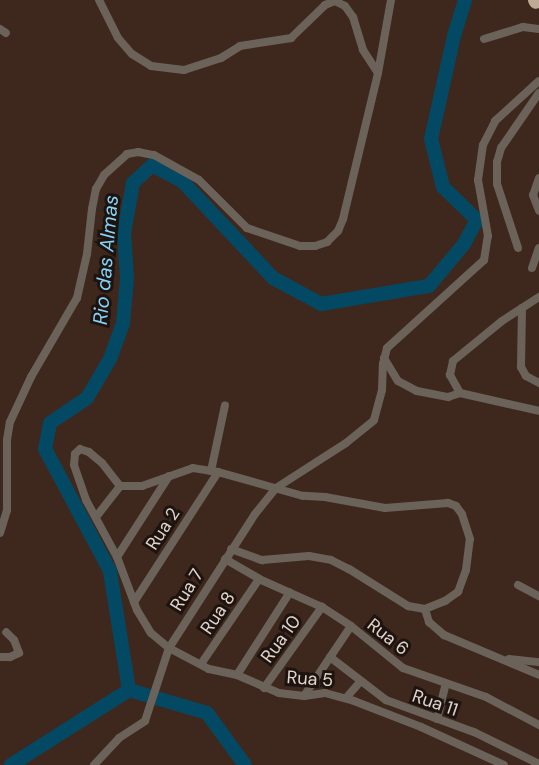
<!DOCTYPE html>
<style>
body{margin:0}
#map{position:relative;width:539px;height:765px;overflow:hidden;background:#3e281e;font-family:"DM Sans",sans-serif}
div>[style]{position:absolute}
.river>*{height:14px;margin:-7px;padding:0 7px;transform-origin:7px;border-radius:7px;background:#044964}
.street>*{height:8px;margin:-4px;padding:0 4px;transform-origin:4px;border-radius:4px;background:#6b635a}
.highway>*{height:14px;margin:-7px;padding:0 7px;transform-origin:7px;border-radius:7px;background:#bfaa96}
span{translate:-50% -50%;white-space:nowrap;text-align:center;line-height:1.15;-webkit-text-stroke:6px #1d140f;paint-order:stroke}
.street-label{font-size:18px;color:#e2d4cd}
.water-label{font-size:20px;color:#86d2fa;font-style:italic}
</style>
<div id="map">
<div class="river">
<div style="left:129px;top:690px;width:81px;rotate:16.4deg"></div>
<div style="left:207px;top:713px;width:64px;rotate:53.8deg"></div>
<div style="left:11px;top:765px;width:140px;rotate:-32.4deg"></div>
<div style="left:129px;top:690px;width:121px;rotate:-99.1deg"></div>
<div style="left:110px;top:571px;width:138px;rotate:-118deg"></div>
<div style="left:45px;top:449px;width:26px;rotate:-79deg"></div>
<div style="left:50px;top:423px;width:45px;rotate:-34deg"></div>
<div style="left:87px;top:398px;width:45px;rotate:-59.5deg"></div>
<div style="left:110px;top:359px;width:37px;rotate:-70deg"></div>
<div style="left:123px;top:324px;width:46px;rotate:-85deg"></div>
<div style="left:127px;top:278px;width:45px;rotate:-93.8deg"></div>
<div style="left:124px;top:233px;width:51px;rotate:-79.8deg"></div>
<div style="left:133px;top:183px;width:26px;rotate:-43deg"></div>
<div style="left:152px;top:165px;width:34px;rotate:28deg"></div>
<div style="left:182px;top:181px;width:133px;rotate:46.8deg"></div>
<div style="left:273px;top:278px;width:55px;rotate:28.4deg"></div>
<div style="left:321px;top:304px;width:109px;rotate:-9.5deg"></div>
<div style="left:429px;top:286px;width:55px;rotate:-50.2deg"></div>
<div style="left:464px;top:244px;width:27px;rotate:-62deg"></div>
<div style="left:477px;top:220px;width:47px;rotate:-135.9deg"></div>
<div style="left:443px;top:187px;width:49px;rotate:-104deg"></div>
<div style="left:431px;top:139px;width:106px;rotate:-77.4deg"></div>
<div style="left:454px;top:36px;width:38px;rotate:-73deg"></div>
</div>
<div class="street">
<div style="left:99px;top:0;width:42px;rotate:63.4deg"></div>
<div style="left:118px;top:38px;width:21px;rotate:49deg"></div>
<div style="left:132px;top:54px;width:22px;rotate:32deg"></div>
<div style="left:151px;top:66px;width:33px;rotate:7deg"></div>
<div style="left:184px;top:70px;width:39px;rotate:-18deg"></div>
<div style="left:221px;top:58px;width:22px;rotate:-32deg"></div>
<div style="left:240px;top:46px;width:52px;rotate:-8.9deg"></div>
<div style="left:291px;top:38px;width:47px;rotate:-44.1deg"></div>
<div style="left:325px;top:5px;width:11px;rotate:-22deg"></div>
<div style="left:335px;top:1px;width:11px;rotate:27deg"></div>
<div style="left:345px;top:6px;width:14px;rotate:54deg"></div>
<div style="left:353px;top:17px;width:34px;rotate:73deg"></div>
<div style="left:363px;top:50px;width:27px;rotate:57deg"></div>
<div style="left:0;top:29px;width:7px;rotate:34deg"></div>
<div style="left:484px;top:39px;width:41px;rotate:-17.1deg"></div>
<div style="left:523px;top:27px;width:16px;rotate:7deg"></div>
<div style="left:539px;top:178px;width:18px;rotate:109deg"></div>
<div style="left:533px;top:195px;width:17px;rotate:69deg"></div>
<div style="left:518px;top:248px;width:67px;rotate:-108.2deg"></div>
<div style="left:497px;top:184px;width:22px;rotate:-90deg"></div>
<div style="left:497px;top:162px;width:15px;rotate:-74deg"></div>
<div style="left:501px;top:148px;width:67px;rotate:-55.4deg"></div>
<div style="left:532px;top:268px;width:21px;rotate:-71deg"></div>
<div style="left:522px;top:308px;width:59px;rotate:91deg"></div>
<div style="left:521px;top:367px;width:10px;rotate:61deg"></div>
<div style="left:526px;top:376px;width:15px;rotate:28deg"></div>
<div style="left:384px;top:358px;width:27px;rotate:59deg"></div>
<div style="left:398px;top:381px;width:21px;rotate:28deg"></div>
<div style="left:417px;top:391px;width:32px;rotate:11deg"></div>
<div style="left:448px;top:397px;width:13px;rotate:-18deg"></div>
<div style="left:460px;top:393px;width:81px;rotate:12.8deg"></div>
<div style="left:460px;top:393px;width:21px;rotate:-119deg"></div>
<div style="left:450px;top:375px;width:14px;rotate:-78deg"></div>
<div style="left:453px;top:361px;width:63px;rotate:-39.2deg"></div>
<div style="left:502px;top:321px;width:44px;rotate:-33deg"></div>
<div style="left:211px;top:471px;width:67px;rotate:-78deg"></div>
<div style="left:96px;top:517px;width:39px;rotate:-52deg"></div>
<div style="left:0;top:533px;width:24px;rotate:-73deg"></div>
<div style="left:7px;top:510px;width:70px;rotate:-90deg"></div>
<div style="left:7px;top:440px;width:18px;rotate:-81deg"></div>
<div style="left:10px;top:422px;width:50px;rotate:-65deg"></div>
<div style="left:31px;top:377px;width:91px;rotate:-59.8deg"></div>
<div style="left:77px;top:298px;width:45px;rotate:-77.2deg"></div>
<div style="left:87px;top:254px;width:45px;rotate:-83.7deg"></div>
<div style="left:92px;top:209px;width:20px;rotate:-79deg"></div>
<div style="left:96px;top:189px;width:16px;rotate:-60deg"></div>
<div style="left:104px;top:175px;width:31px;rotate:-42deg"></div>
<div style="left:127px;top:154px;width:11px;rotate:-10deg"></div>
<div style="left:138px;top:152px;width:16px;rotate:11deg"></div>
<div style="left:154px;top:155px;width:51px;rotate:29.1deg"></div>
<div style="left:199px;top:180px;width:68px;rotate:45deg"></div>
<div style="left:247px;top:228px;width:56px;rotate:18.8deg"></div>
<div style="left:300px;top:246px;width:15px"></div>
<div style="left:315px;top:246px;width:13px;rotate:-18deg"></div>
<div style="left:327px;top:242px;width:16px;rotate:-45deg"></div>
<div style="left:338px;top:231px;width:13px;rotate:-67deg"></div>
<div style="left:343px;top:219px;width:150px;rotate:-76.5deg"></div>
<div style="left:378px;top:73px;width:74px;rotate:-79.9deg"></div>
<div style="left:231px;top:549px;width:33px;rotate:20deg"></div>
<div style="left:262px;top:560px;width:47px;rotate:-4.9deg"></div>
<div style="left:309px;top:556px;width:22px;rotate:10deg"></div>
<div style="left:331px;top:560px;width:20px;rotate:27deg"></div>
<div style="left:349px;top:569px;width:70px;rotate:32.1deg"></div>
<div style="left:408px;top:606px;width:17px;rotate:10deg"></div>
<div style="left:425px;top:609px;width:22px;rotate:-22deg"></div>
<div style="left:445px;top:601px;width:16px;rotate:-35deg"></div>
<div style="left:458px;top:592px;width:23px;rotate:-70deg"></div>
<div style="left:466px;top:570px;width:31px;rotate:-83deg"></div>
<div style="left:470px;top:539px;width:26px;rotate:-108deg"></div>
<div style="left:462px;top:514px;width:10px;rotate:-127deg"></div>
<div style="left:456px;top:506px;width:9px;rotate:-159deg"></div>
<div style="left:448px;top:503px;width:63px;rotate:175.5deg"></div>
<div style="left:385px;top:508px;width:61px;rotate:-169.6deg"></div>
<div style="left:325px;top:497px;width:22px;rotate:-177deg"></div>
<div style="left:303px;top:496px;width:88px;rotate:-164.2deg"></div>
<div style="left:218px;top:472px;width:25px;rotate:-171deg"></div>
<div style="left:193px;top:468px;width:54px;rotate:160.6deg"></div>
<div style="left:142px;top:486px;width:22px;rotate:180deg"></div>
<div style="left:120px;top:486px;width:29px;rotate:-128deg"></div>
<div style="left:102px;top:463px;width:17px;rotate:-140deg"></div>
<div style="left:89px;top:452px;width:9px;rotate:-162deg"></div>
<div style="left:80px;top:449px;width:7px;rotate:135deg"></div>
<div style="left:75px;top:454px;width:11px;rotate:95deg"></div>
<div style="left:74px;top:465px;width:37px;rotate:71deg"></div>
<div style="left:86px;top:500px;width:65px;rotate:61.5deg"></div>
<div style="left:117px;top:557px;width:57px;rotate:69.3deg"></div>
<div style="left:137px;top:610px;width:27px;rotate:59deg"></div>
<div style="left:151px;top:633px;width:23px;rotate:40deg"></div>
<div style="left:169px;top:648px;width:45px;rotate:27.7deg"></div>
<div style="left:209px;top:669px;width:29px;rotate:12deg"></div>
<div style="left:237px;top:675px;width:46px;rotate:23.2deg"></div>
<div style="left:279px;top:693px;width:25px;rotate:7deg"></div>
<div style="left:304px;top:696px;width:21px;rotate:-8deg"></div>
<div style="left:325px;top:693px;width:30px;rotate:15deg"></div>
<div style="left:354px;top:701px;width:72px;rotate:21.2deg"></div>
<div style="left:421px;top:727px;width:91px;rotate:24.6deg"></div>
<div style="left:117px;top:557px;width:96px;rotate:-57.3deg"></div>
<div style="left:225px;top:559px;width:39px;rotate:30deg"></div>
<div style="left:259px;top:579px;width:69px;rotate:24deg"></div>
<div style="left:322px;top:607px;width:35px;rotate:33deg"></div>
<div style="left:351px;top:626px;width:67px;rotate:38.9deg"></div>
<div style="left:403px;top:668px;width:88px;rotate:19.3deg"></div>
<div style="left:486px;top:697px;width:60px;rotate:27.8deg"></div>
<div style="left:518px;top:585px;width:24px;rotate:28deg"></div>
<div style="left:134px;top:602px;width:155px;rotate:-57.1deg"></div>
<div style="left:425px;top:609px;width:14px;rotate:73deg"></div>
<div style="left:429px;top:622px;width:20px;rotate:41deg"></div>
<div style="left:444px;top:635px;width:103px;rotate:22.8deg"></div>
<div style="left:0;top:657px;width:10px"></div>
<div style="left:10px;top:657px;width:10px;rotate:-24deg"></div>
<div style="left:19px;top:653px;width:14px;rotate:-111deg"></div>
<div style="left:14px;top:640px;width:11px;rotate:-135deg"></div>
<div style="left:330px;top:657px;width:71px;rotate:37.5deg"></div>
<div style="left:386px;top:700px;width:94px;rotate:20deg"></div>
<div style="left:474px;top:732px;width:72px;rotate:26.2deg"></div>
<div style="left:509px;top:659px;width:30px;rotate:6deg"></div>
<div style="left:201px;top:664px;width:103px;rotate:-55.7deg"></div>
<div style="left:237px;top:675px;width:98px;rotate:-57.4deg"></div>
<div style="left:264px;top:688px;width:100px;rotate:-54.4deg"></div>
<div style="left:304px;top:696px;width:84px;rotate:-56.1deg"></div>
<div style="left:346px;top:698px;width:21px;rotate:-49deg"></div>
<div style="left:437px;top:719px;width:36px;rotate:-76deg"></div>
<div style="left:94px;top:765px;width:37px;rotate:-47deg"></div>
<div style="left:119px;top:738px;width:31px;rotate:-33deg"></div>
<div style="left:145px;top:721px;width:77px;rotate:-71.8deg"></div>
<div style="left:169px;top:648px;width:159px;rotate:-57.3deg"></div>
<div style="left:255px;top:514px;width:33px;rotate:-51deg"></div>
<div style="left:276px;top:488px;width:83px;rotate:-32.7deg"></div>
<div style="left:346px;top:443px;width:36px;rotate:-39deg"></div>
<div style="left:374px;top:420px;width:31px;rotate:-75deg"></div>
<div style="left:382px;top:390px;width:26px;rotate:-88deg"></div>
<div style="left:383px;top:364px;width:16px;rotate:-76deg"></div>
<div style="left:387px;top:348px;width:131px;rotate:-42.2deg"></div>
<div style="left:484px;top:260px;width:24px;rotate:-81deg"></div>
<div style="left:488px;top:236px;width:57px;rotate:-100.1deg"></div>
<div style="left:478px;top:180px;width:35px;rotate:-82deg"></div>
<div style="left:483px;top:145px;width:27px;rotate:-63deg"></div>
<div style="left:495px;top:121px;width:59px;rotate:-42.3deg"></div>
</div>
<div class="highway">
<div style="left:535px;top:0;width:2px;rotate:63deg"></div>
</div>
<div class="street-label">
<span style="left:163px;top:529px;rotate:-57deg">Rua 2</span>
<span style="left:187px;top:590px;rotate:-58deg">Rua 7</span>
<span style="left:218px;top:613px;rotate:-56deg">Rua 8</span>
<span style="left:388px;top:637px;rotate:38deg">Rua 6</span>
<span style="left:281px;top:639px;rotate:-54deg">Rua 10</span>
<span style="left:310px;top:679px;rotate:4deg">Rua 5</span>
<span style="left:435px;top:703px;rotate:19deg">Rua 11</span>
</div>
<div class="water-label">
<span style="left:106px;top:260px;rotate:-85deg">Rio das Almas</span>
</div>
</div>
